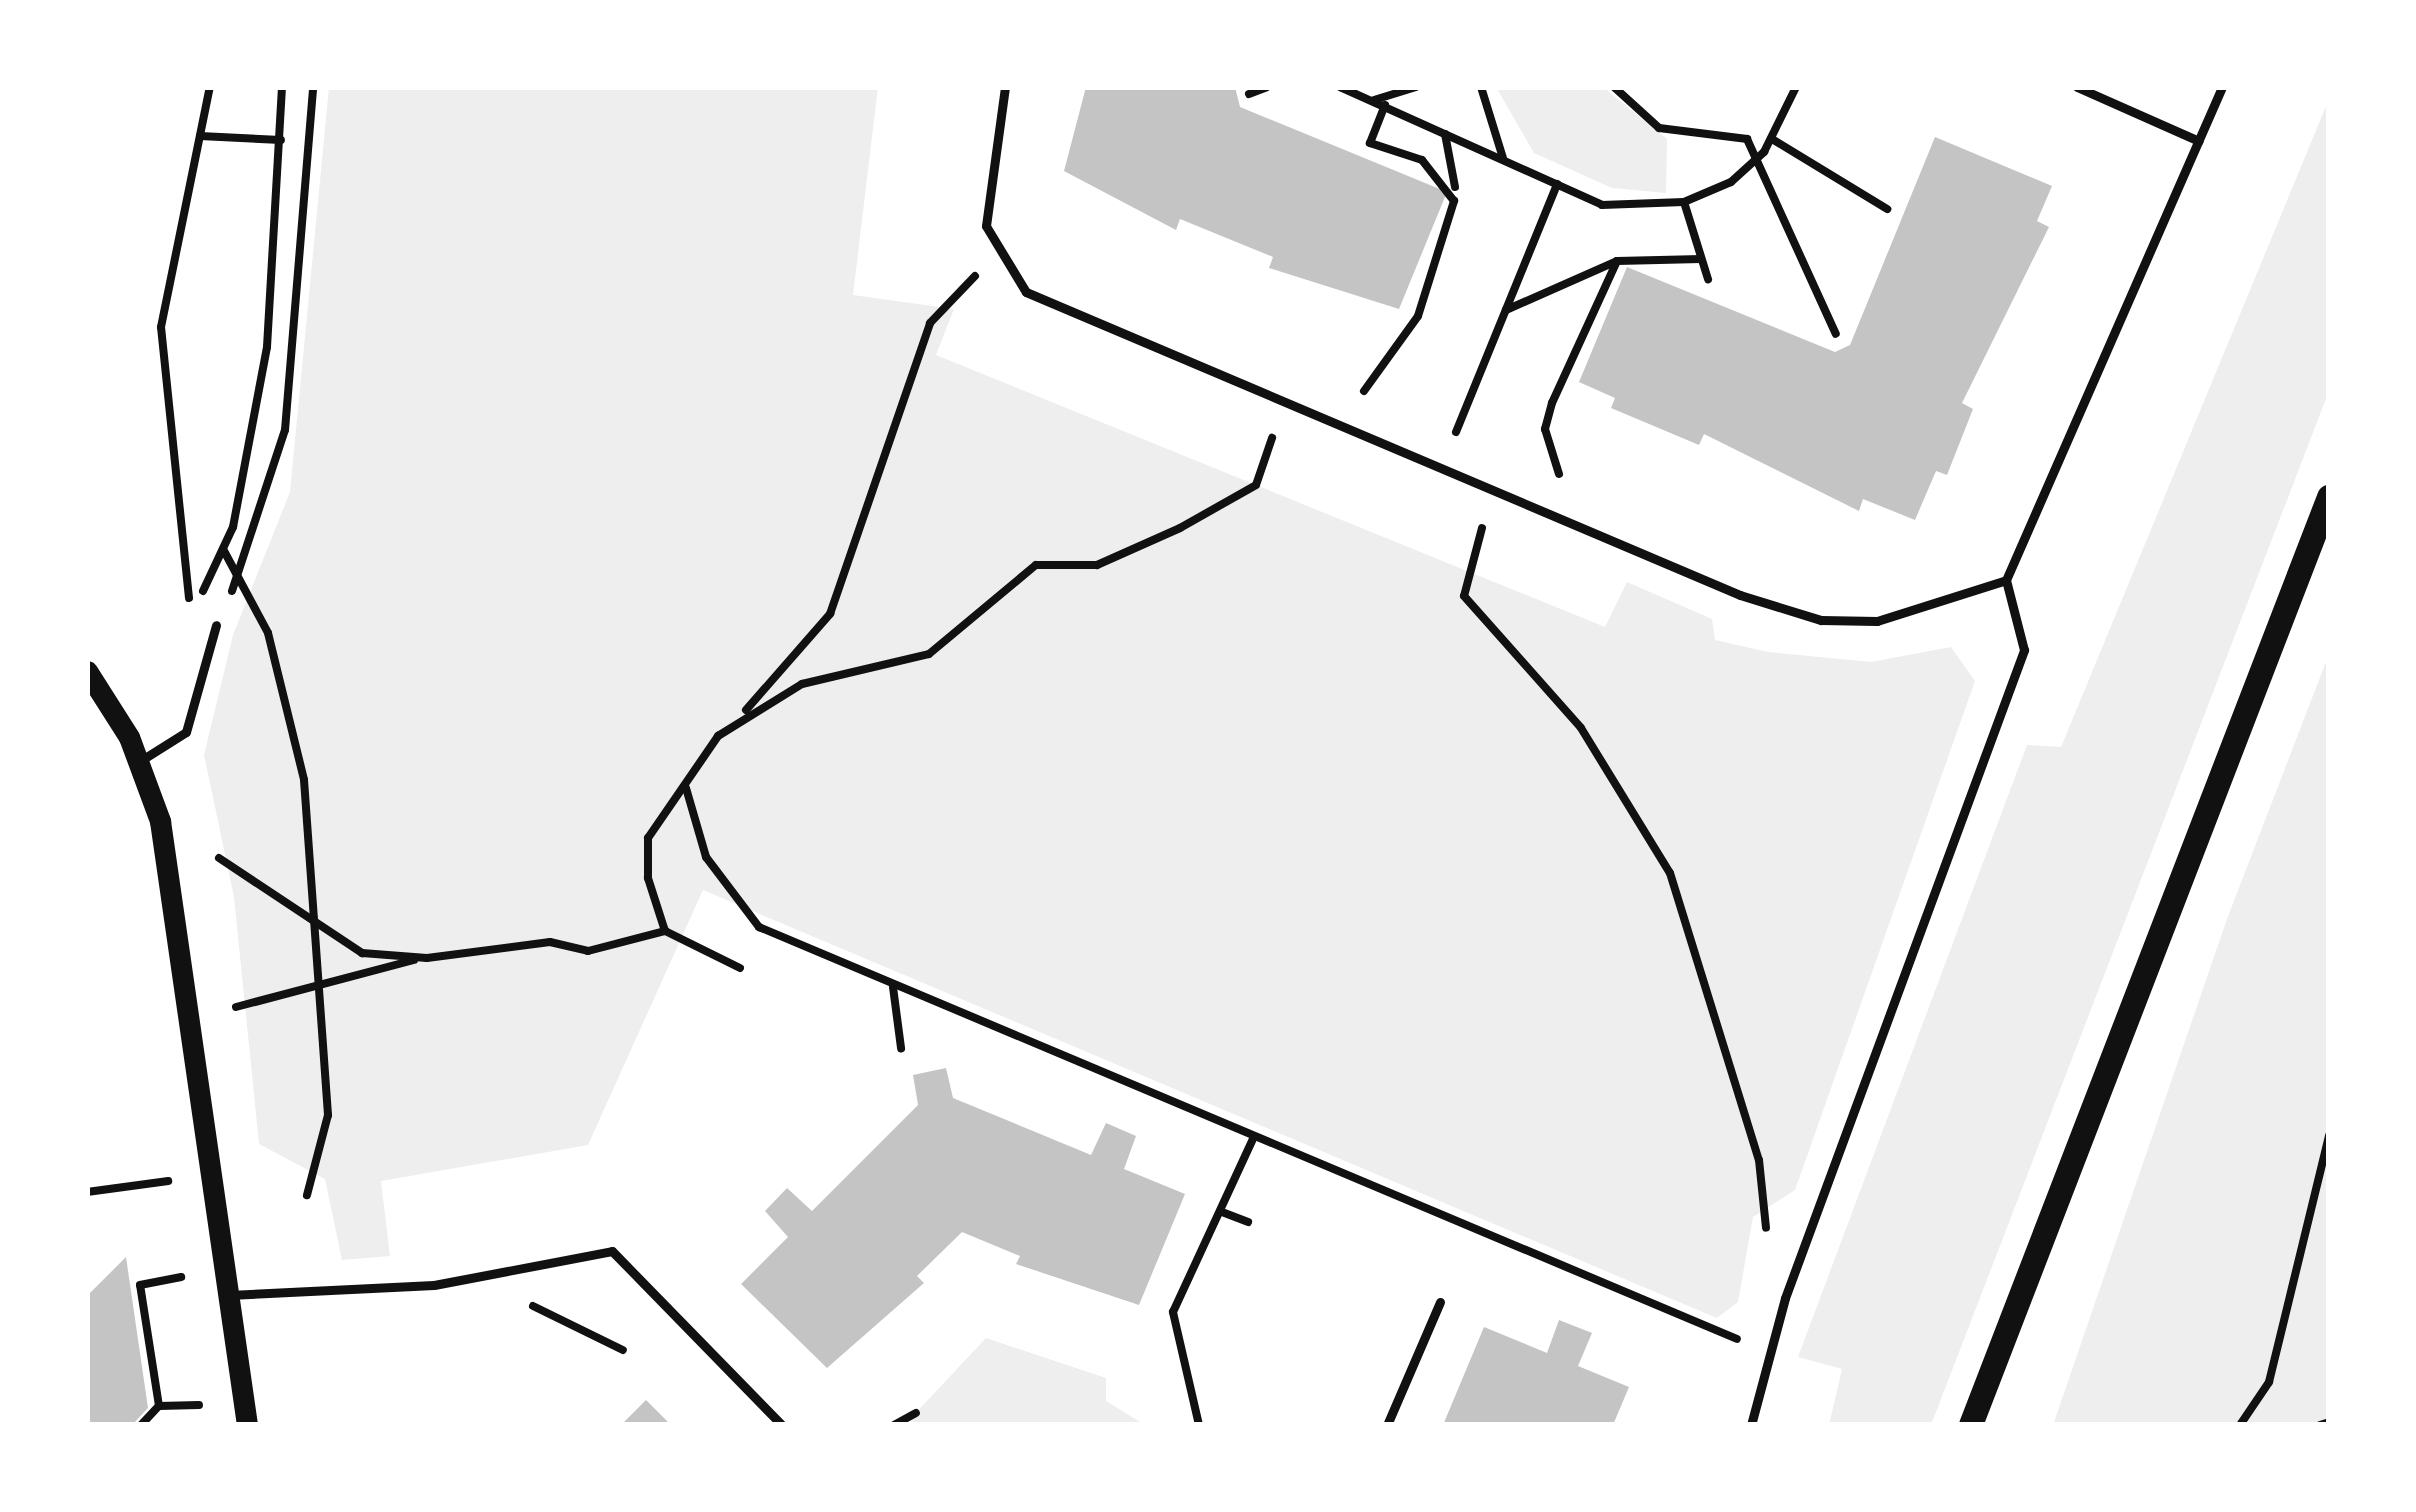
<!DOCTYPE html>
<style>
body{margin:0}
#map{position:relative;width:2416px;height:1512px;overflow:hidden;background:#fff;font-family:Figtree,sans-serif}
div>[style]{position:absolute}
.green>*{inset:0;background:#eee}
.building>*{inset:0;background:#c4c4c4}
.path>*{height:8px;margin:-4px;padding:0 4px;transform-origin:4px;border-radius:4px;background:#111}
.service>*{height:9px;margin:-4.5px;padding:0 4.5px;transform-origin:4.5px;border-radius:4.5px;background:#111}
.tertiary>*{height:21px;margin:-10.5px;padding:0 10.5px;transform-origin:10.5px;border-radius:10.5px;background:#111}
.secondary>*{height:24px;margin:-12px;padding:0 12px;transform-origin:12px;border-radius:12px;background:#111}
span{translate:-50% -50%;white-space:nowrap;text-align:center;line-height:1.15;-webkit-text-stroke:10px #fff;paint-order:stroke}
.frame{position:absolute;inset:0;border:90px solid #fff;pointer-events:none}
</style>
<div id="map">
<div class="green">
<div style="clip-path:polygon(329px 87px,878px 87px,853px 295px,954px 309px,936px 355px,1605px 627px,1627px 582px,1712px 619px,1715px 640px,1768px 652px,1871px 662px,1951px 647px,1975px 681px,1795px 1190px,1753px 1217px,1738px 1302px,1717px 1318px,703px 890px,588px 1145px,381px 1181px,390px 1256px,342px 1260px,325px 1179px,259px 1144px,234px 897px,204px 755px,233px 635px,290px 492px)"></div>
<div style="clip-path:polygon(1496px 87px,1603px 87px,1667px 139px,1666px 193px,1612px 188px,1534px 153px)"></div>
<div style="clip-path:polygon(2329px 99px,2329px 391px,1931px 1425px,1829px 1425px,1842px 1369px,1798px 1357px,2027px 745px,2061px 747px)"></div>
<div style="clip-path:polygon(2329px 654px,2329px 1425px,2053px 1425px,2227px 919px)"></div>
<div style="clip-path:polygon(986px 1338px,1106px 1378px,1106px 1401px,1145px 1425px,917px 1425px,910px 1419px)"></div>
</div>
<div class="building">
<div style="clip-path:polygon(1086px 87px,1235px 87px,1240px 107px,1447px 192px,1399px 309px,1269px 268px,1273px 257px,1180px 219px,1176px 230px,1064px 171px)"></div>
<div style="clip-path:polygon(1935px 137px,2052px 186px,2037px 221px,2049px 227px,1962px 403px,1973px 409px,1947px 475px,1936px 471px,1915px 520px,1863px 499px,1859px 511px,1704px 434px,1699px 445px,1611px 408px,1615px 398px,1579px 382px,1627px 267px,1835px 352px,1850px 345px)"></div>
<div style="clip-path:polygon(946px 1068px,953px 1098px,1091px 1155px,1106px 1123px,1136px 1136px,1124px 1169px,1185px 1194px,1139px 1305px,1016px 1264px,1020px 1256px,962px 1232px,917px 1276px,924px 1283px,827px 1368px,741px 1284px,788px 1237px,765px 1211px,787px 1188px,812px 1211px,918px 1105px,913px 1075px)"></div>
<div style="clip-path:polygon(126px 1257px,148px 1408px,132px 1425px,87px 1425px,87px 1296px)"></div>
<div style="clip-path:polygon(1559px 1320px,1592px 1333px,1578px 1366px,1629px 1387px,1613px 1425px,1443px 1425px,1484px 1327px,1547px 1353px)"></div>
<div style="clip-path:polygon(646px 1400px,671px 1425px,621px 1425px)"></div>
</div>
<div class="path">
<div style="left:1340px;top:87px;width:287px;rotate:24.2deg"></div>
<div style="left:1602px;top:205px;width:82px;rotate:-2.1deg"></div>
<div style="left:1684px;top:202px;width:51px;rotate:-23.1deg"></div>
<div style="left:1731px;top:182px;width:45px;rotate:-42.3deg"></div>
<div style="left:1764px;top:152px;width:72px;rotate:-63.8deg"></div>
<div style="left:1481px;top:87px;width:74px;rotate:72.8deg"></div>
<div style="left:1614px;top:87px;width:61px;rotate:42.3deg"></div>
<div style="left:1659px;top:128px;width:89px;rotate:7.1deg"></div>
<div style="left:1747px;top:139px;width:214px;rotate:65.5deg"></div>
<div style="left:1249px;top:94px;width:19px;rotate:-21deg"></div>
<div style="left:1374px;top:100px;width:44px;rotate:-17.2deg"></div>
<div style="left:1445px;top:134px;width:54px;rotate:79.3deg"></div>
<div style="left:200px;top:136px;width:81px;rotate:2.8deg"></div>
<div style="left:1772px;top:139px;width:135px;rotate:31.3deg"></div>
<div style="left:1684px;top:202px;width:81px;rotate:72.7deg"></div>
<div style="left:1506px;top:310px;width:121px;rotate:-23.8deg"></div>
<div style="left:1617px;top:261px;width:84px;rotate:-1.4deg"></div>
<div style="left:1364px;top:391px;width:92px;rotate:-54.2deg"></div>
<div style="left:1418px;top:316px;width:121px;rotate:-72.6deg"></div>
<div style="left:1454px;top:201px;width:52px;rotate:-128deg"></div>
<div style="left:1422px;top:160px;width:55px;rotate:-161.9deg"></div>
<div style="left:1370px;top:143px;width:41px;rotate:-68.5deg"></div>
<div style="left:1456px;top:432px;width:268px;rotate:-67.8deg"></div>
<div style="left:1559px;top:474px;width:47px;rotate:-107.3deg"></div>
<div style="left:1545px;top:429px;width:27px;rotate:-75deg"></div>
<div style="left:1552px;top:403px;width:156px;rotate:-65.4deg"></div>
<div style="left:1482px;top:528px;width:70px;rotate:104.8deg"></div>
<div style="left:1464px;top:596px;width:176px;rotate:48.4deg"></div>
<div style="left:1581px;top:728px;width:170px;rotate:58.5deg"></div>
<div style="left:1670px;top:873px;width:300px;rotate:72.8deg"></div>
<div style="left:1759px;top:1160px;width:68px;rotate:84.1deg"></div>
<div style="left:223px;top:549px;width:95px;rotate:61.8deg"></div>
<div style="left:268px;top:633px;width:151px;rotate:76.2deg"></div>
<div style="left:304px;top:780px;width:336px;rotate:85.9deg"></div>
<div style="left:328px;top:1115px;width:83px;rotate:104.7deg"></div>
<div style="left:203px;top:591px;width:71px;rotate:-64.9deg"></div>
<div style="left:233px;top:527px;width:183px;rotate:-79.3deg"></div>
<div style="left:267px;top:347px;width:260px;rotate:-86.7deg"></div>
<div style="left:232px;top:591px;width:169px;rotate:-71.8deg"></div>
<div style="left:285px;top:430px;width:344px;rotate:-85.3deg"></div>
<div style="left:189px;top:598px;width:272px;rotate:-95.9deg"></div>
<div style="left:161px;top:327px;width:245px;rotate:-78.5deg"></div>
<div style="left:746px;top:710px;width:128px;rotate:-48.8deg"></div>
<div style="left:830px;top:614px;width:308px;rotate:-71deg"></div>
<div style="left:930px;top:323px;width:65px;rotate:-46.2deg"></div>
<div style="left:686px;top:788px;width:72px;rotate:73.8deg"></div>
<div style="left:706px;top:857px;width:88px;rotate:52.9deg"></div>
<div style="left:759px;top:927px;width:1061px;rotate:22.84deg"></div>
<div style="left:219px;top:858px;width:172px;rotate:33.6deg"></div>
<div style="left:362px;top:953px;width:65px;rotate:4.4deg"></div>
<div style="left:427px;top:958px;width:124px;rotate:-7.4deg"></div>
<div style="left:550px;top:942px;width:39px;rotate:13deg"></div>
<div style="left:588px;top:951px;width:80px;rotate:-14.6deg"></div>
<div style="left:740px;top:968px;width:84px;rotate:-153.7deg"></div>
<div style="left:665px;top:931px;width:56px;rotate:-107.8deg"></div>
<div style="left:648px;top:878px;width:40px;rotate:-90deg"></div>
<div style="left:648px;top:838px;width:124px;rotate:-55.5deg"></div>
<div style="left:718px;top:736px;width:99px;rotate:-31.8deg"></div>
<div style="left:802px;top:684px;width:130px;rotate:-13.3deg"></div>
<div style="left:929px;top:654px;width:139px;rotate:-39.8deg"></div>
<div style="left:1036px;top:565px;width:61px"></div>
<div style="left:1097px;top:565px;width:91px;rotate:-24deg"></div>
<div style="left:1180px;top:528px;width:87px;rotate:-29.5deg"></div>
<div style="left:1256px;top:485px;width:50px;rotate:-71.2deg"></div>
<div style="left:893px;top:987px;width:62px;rotate:82.5deg"></div>
<div style="left:236px;top:1007px;width:184px;rotate:-14.8deg"></div>
<div style="left:87px;top:1192px;width:82px;rotate:-7.7deg"></div>
<div style="left:1222px;top:1212px;width:28px;rotate:21deg"></div>
<div style="left:533px;top:1306px;width:100px;rotate:26.1deg"></div>
<div style="left:159px;top:1406px;width:40px;rotate:-1.4deg"></div>
<div style="left:141px;top:1425px;width:26px;rotate:-47deg"></div>
<div style="left:159px;top:1406px;width:122px;rotate:-98.9deg"></div>
<div style="left:140px;top:1285px;width:42px;rotate:-11deg"></div>
<div style="left:894px;top:1425px;width:25px;rotate:-29deg"></div>
<div style="left:1199px;top:1425px;width:116px;rotate:-103deg"></div>
<div style="left:1173px;top:1312px;width:193px;rotate:-65.2deg"></div>
<div style="left:2240px;top:1425px;width:52px;rotate:-56deg"></div>
<div style="left:2269px;top:1382px;width:254px;rotate:-76.3deg"></div>
<div style="left:2320px;top:1425px;width:9px;rotate:-18deg"></div>
</div>
<div class="service">
<div style="left:1005px;top:87px;width:140px;rotate:97.8deg"></div>
<div style="left:986px;top:226px;width:77px;rotate:58.8deg"></div>
<div style="left:1026px;top:292px;width:776px;rotate:22.99deg"></div>
<div style="left:1740px;top:595px;width:85px;rotate:17.2deg"></div>
<div style="left:1821px;top:620px;width:56px;rotate:1deg"></div>
<div style="left:1877px;top:621px;width:135px;rotate:-17.6deg"></div>
<div style="left:2006px;top:580px;width:538px;rotate:-66.34deg"></div>
<div style="left:2077px;top:87px;width:133px;rotate:23.9deg"></div>
<div style="left:140px;top:761px;width:54px;rotate:-32.2deg"></div>
<div style="left:186px;top:732px;width:111px;rotate:-74.3deg"></div>
<div style="left:229px;top:1295px;width:205px;rotate:-2.8deg"></div>
<div style="left:434px;top:1285px;width:181px;rotate:-10.8deg"></div>
<div style="left:612px;top:1251px;width:243px;rotate:45.7deg"></div>
<div style="left:1387px;top:1425px;width:134px;rotate:-66.7deg"></div>
<div style="left:1751px;top:1425px;width:131px;rotate:-75deg"></div>
<div style="left:1785px;top:1298px;width:691px;rotate:-69.75deg"></div>
<div style="left:2024px;top:650px;width:72px;rotate:-104.4deg"></div>
</div>
<div class="tertiary">
<div style="left:87px;top:671px;width:78px;rotate:57.5deg"></div>
<div style="left:129px;top:737px;width:90px;rotate:69.7deg"></div>
<div style="left:160px;top:821px;width:610px;rotate:81.8deg"></div>
</div>
<div class="secondary">
<div style="left:1971px;top:1425px;width:995px;rotate:-68.9deg"></div>
</div>
<div class="frame"></div>
</div>
